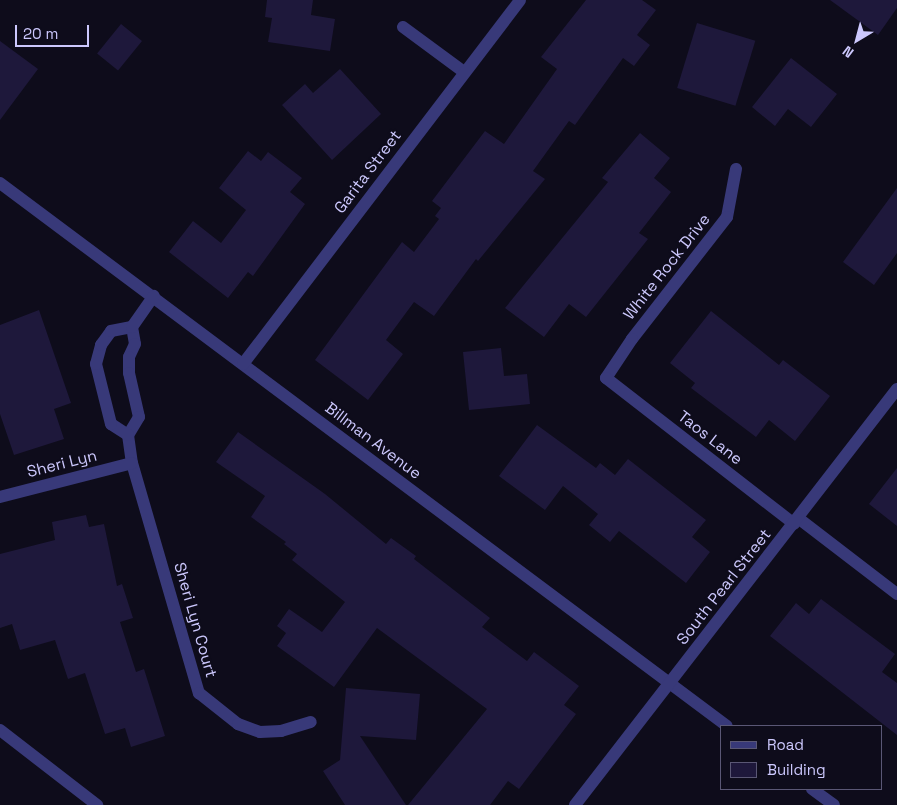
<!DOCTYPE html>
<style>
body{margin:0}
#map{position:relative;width:897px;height:805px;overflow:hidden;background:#0e0c1b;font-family:"Space Grotesk",sans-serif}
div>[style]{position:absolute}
.building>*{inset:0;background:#1e183b;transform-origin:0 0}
.minor>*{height:12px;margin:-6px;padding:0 6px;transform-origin:6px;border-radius:6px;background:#383979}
span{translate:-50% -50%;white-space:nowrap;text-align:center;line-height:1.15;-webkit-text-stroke:4px #0e0c1b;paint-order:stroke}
.street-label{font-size:16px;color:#ccc8fd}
.legend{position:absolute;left:720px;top:725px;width:162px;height:65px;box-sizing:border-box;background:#0e0c1b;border:1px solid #5a5775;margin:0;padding:6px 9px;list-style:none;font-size:15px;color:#ccc8fd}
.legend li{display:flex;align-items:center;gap:10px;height:25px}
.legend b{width:25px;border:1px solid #5a5775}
.north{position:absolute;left:832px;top:15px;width:50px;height:50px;-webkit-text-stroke:4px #0e0c1b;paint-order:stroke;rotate:217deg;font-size:14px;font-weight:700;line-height:20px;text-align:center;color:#ccc8fd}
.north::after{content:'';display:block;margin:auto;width:18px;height:22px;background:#ccc8fd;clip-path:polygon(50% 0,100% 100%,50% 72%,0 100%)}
.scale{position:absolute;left:15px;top:25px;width:74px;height:22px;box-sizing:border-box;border:2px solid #ccc8fd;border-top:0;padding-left:6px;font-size:15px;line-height:18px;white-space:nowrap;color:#ccc8fd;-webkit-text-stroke:4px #0e0c1b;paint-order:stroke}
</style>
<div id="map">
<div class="building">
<div style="clip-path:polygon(267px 0,313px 0,311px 15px,335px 19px,330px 51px,268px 42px,272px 18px,265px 17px)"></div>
<div style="clip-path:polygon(586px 0,642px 0,656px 10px,637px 35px,650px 45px,634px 66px,623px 58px,575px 125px,569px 121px,533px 171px,545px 179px,478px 261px,476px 259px,434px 316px,414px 302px,386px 340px,403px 354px,368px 400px,315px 360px,402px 242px,414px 252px,439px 219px,435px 216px,441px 208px,432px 201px,485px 131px,504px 144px,557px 69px,541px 57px)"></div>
<div style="clip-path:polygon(830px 0,897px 0,897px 8px,878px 35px)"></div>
<div style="left:697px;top:23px;width:61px;height:68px;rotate:17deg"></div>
<div style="left:121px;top:24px;width:27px;height:38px;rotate:39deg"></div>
<div style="clip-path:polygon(0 41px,38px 69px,0 120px)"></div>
<div style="clip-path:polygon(791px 58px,837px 94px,811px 127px,788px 109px,775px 126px,752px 107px)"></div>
<div style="clip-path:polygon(340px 69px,381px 114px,332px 160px,282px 105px,305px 84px,313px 93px)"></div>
<div style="clip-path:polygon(640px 133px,670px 158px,654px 178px,671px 192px,639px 233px,648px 239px,586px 317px,569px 304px,544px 337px,505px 308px,608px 182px,602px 178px)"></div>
<div style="clip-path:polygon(248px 151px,261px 161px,268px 152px,302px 178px,290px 192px,305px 204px,253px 276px,248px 272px,228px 298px,169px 252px,193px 221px,221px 243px,246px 210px,219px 188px)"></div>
<div style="clip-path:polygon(897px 188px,897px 253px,874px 285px,843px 262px)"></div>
<div style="clip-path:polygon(39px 310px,71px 403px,54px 409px,64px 439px,14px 455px,0 414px,0 325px)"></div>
<div style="clip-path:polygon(711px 311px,779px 365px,783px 360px,830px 396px,795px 441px,769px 420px,756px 437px,691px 388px,695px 383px,670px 363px)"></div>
<div style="clip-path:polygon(501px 348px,504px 376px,527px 374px,530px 404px,469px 410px,463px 352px)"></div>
<div style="clip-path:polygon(537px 425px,596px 468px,600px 463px,615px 475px,628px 459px,706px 520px,692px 537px,710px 552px,686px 583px,619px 531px,610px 542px,589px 525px,598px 514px,563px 486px,545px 510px,499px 476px)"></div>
<div style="clip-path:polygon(238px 432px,325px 494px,386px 544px,391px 538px,416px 556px,414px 559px,490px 618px,482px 627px,527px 661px,534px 652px,579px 686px,564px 705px,576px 714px,519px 789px,508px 781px,490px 805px,408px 805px,487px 709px,377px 628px,334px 687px,277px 646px,286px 633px,277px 626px,289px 609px,322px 632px,345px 602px,292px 560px,297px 554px,284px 544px,286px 542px,251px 517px,265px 496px,216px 462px)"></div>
<div style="clip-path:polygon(897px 468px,897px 526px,869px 504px)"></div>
<div style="clip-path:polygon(86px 515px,89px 527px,104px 524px,117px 586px,122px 584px,133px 618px,120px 622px,136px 672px,144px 669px,165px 736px,131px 747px,125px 728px,105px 734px,85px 673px,68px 679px,55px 640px,20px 650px,12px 624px,0 628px,0 554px,55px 540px,52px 522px)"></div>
<div style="clip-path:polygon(821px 599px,895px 654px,882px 672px,897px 683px,897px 735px,770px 636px,796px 603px,809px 614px)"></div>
<div style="clip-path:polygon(346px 688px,420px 694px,416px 740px,360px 736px,406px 805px,345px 805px,323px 771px,340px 760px)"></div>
</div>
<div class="minor">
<div style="left:403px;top:27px;width:76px;rotate:36.4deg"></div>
<div style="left:736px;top:169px;width:49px;rotate:100.6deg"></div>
<div style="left:727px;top:217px;width:155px;rotate:127.9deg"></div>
<div style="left:632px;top:339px;width:47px;rotate:123.7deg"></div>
<div style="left:606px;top:378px;width:238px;rotate:37.8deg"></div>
<div style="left:0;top:183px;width:907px;rotate:36.76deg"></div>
<div style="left:132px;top:327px;width:17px;rotate:80deg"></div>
<div style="left:135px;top:344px;width:14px;rotate:115deg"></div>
<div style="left:129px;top:357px;width:16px;rotate:90deg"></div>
<div style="left:129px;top:373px;width:45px;rotate:77.2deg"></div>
<div style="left:139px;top:417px;width:21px;rotate:121deg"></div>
<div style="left:128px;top:435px;width:28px;rotate:82deg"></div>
<div style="left:132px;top:463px;width:240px;rotate:73.8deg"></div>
<div style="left:199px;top:693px;width:50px;rotate:38.5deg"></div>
<div style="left:238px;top:724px;width:23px;rotate:20deg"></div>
<div style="left:260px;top:732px;width:21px;rotate:-3deg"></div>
<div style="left:281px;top:731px;width:31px;rotate:-17deg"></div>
<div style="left:243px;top:364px;width:457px;rotate:-52.7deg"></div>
<div style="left:128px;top:435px;width:20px;rotate:-147deg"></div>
<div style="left:111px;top:424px;width:62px;rotate:-104deg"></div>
<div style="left:96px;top:364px;width:20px;rotate:-75deg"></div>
<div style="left:101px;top:345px;width:17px;rotate:-54deg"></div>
<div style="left:111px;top:331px;width:21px;rotate:-11deg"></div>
<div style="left:132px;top:327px;width:38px;rotate:-55deg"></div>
<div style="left:0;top:497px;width:136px;rotate:-14.4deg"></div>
<div style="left:798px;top:518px;width:125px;rotate:37.5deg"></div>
<div style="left:0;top:730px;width:123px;rotate:37.7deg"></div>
<div style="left:812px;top:789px;width:27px;rotate:36deg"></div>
<div style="left:575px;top:805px;width:526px;rotate:-52.26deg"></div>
</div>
<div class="street-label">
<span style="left:368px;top:172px;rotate:-53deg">Garita Street</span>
<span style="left:667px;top:267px;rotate:-52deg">White Rock Drive</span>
<span style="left:710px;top:438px;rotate:38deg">Taos Lane</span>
<span style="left:373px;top:441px;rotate:37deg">Billman Avenue</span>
<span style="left:62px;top:464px;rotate:-14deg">Sheri Lyn</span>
<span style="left:724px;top:587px;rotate:-52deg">South Pearl Street</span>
<span style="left:195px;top:620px;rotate:74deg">Sheri Lyn Court</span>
</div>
<ul class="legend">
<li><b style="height:6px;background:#383979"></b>Road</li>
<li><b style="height:14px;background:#1e183b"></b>Building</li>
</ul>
<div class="north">N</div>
<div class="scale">20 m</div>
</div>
